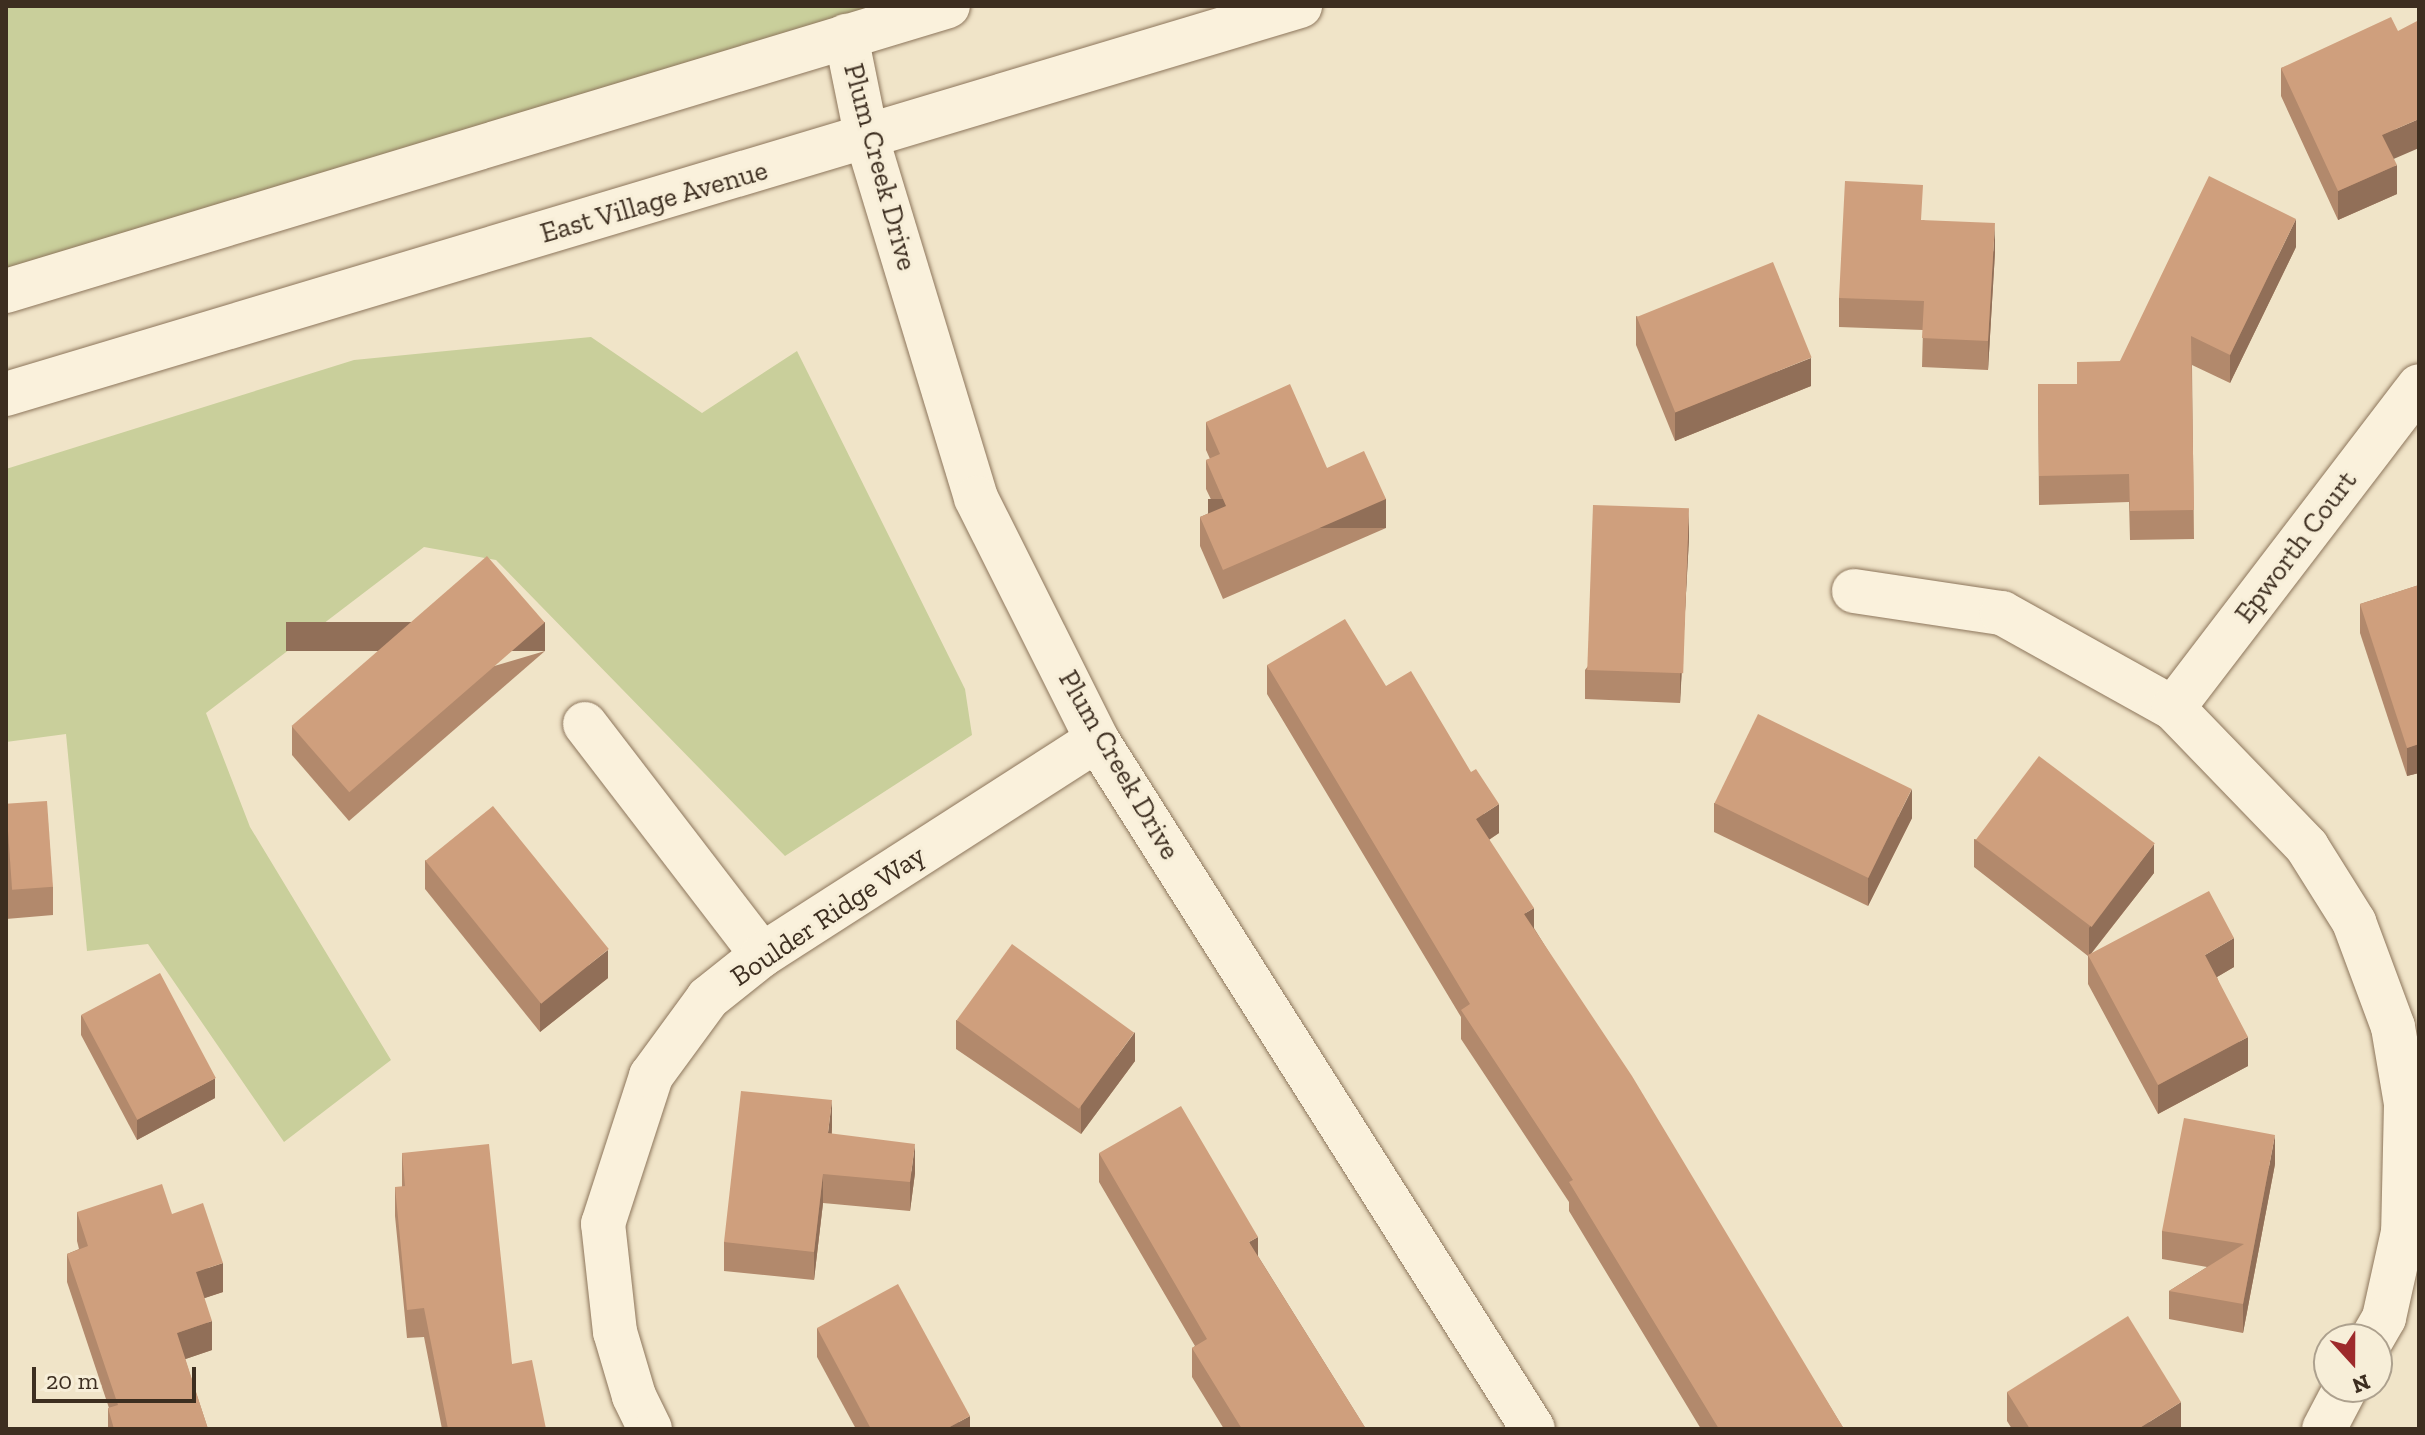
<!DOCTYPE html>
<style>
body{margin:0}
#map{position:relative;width:2425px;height:1435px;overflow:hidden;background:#f0e4c8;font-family:"Zilla Slab",serif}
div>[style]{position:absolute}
.green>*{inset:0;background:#c9cf9b}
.roads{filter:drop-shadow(0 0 2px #8d765c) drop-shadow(0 0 2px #8d765c)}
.street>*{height:44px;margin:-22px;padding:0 22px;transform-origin:22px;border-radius:22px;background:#faf1dc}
.secondary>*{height:44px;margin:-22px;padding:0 22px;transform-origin:22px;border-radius:22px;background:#faf1dc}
.wall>*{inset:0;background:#b2896c}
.shaded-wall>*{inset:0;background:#916f58;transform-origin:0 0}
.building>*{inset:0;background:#cf9f7d;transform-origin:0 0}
span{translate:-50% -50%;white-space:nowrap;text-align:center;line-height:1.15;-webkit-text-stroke:6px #f7eed8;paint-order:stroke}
.street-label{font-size:28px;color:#3d2e20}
.frame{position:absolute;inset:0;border:8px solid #3d2e20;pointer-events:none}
.north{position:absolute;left:2313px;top:1323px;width:80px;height:80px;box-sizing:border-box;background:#f7eed8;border:2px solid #ada18e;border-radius:50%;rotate:159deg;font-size:22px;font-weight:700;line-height:32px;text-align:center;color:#3d2e20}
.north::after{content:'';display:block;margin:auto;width:28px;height:36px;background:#9e2a2b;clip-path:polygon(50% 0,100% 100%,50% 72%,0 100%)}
.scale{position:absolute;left:32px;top:1367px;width:164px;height:36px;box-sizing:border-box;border:4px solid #3d2e20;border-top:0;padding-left:10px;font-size:24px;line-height:28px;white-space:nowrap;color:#3d2e20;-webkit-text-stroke:6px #f7eed8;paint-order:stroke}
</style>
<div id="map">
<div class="green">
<div style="clip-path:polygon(6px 6px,948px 6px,6px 291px)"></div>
<div style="clip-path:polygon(591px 337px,702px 413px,797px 351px,965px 689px,972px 735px,785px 856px,496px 560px,424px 547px,206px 713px,250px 827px,391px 1060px,284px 1142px,148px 944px,87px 951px,66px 734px,6px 742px,6px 469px,354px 360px)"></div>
</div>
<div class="roads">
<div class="street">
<div style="left:846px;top:36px;width:105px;rotate:78.5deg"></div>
<div style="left:867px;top:139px;width:375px;rotate:73.1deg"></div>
<div style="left:976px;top:498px;width:271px;rotate:63.4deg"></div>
<div style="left:1097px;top:740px;width:815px;rotate:57.67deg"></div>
<div style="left:1854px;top:591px;width:150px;rotate:8.5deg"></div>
<div style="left:2002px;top:613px;width:196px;rotate:29.1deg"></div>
<div style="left:2173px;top:708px;width:193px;rotate:46deg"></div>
<div style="left:2307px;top:847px;width:89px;rotate:57.9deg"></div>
<div style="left:2354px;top:922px;width:112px;rotate:69.6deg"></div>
<div style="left:2393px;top:1027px;width:78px;rotate:80.4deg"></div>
<div style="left:2406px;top:1104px;width:128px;rotate:91.3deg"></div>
<div style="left:2403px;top:1232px;width:88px;rotate:102.5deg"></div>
<div style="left:2384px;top:1318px;width:24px;rotate:120deg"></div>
<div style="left:2173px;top:708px;width:405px;rotate:-52.6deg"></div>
<div style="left:585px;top:724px;width:291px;rotate:52.5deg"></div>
<div style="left:650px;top:1429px;width:37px;rotate:-116deg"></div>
<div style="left:634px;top:1396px;width:67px;rotate:-106.5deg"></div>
<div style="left:615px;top:1332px;width:109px;rotate:-96.3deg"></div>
<div style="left:603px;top:1224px;width:156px;rotate:-72deg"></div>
<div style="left:651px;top:1076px;width:97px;rotate:-53.8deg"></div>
<div style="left:708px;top:998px;width:69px;rotate:-38.5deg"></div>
<div style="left:762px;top:955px;width:398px;rotate:-32.7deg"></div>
<div style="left:2324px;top:1429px;width:47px;rotate:-62.4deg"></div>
</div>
<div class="secondary">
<div style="left:6px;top:291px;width:984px;rotate:-16.83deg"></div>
<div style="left:6px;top:394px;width:1351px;rotate:-16.69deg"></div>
</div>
</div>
<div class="wall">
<div style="clip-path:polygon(2398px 31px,2394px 159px,2397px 194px,2338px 220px,2281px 96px,2281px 68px)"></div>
<div style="clip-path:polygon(1923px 220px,1995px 252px,1988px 370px,1922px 367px,1923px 330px,1839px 327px,1839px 298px)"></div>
<div style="clip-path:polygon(2296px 247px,2230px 383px,2192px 365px,2194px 539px,2130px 540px,2129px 502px,2039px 505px,2038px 384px,2077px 384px,2120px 361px)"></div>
<div style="clip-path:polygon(1636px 316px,1811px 386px,1675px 441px,1636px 345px)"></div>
<div style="clip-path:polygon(1206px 422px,1327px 468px,1386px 528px,1223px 599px,1200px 546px,1200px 517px,1216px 510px,1206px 489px,1206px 460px,1210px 459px,1206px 450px)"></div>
<div style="clip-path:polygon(1689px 538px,1680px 703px,1585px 699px,1585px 670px)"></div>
<div style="clip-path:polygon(2419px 585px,2419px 773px,2407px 776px,2360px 633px,2360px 604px)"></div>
<div style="clip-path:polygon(545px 651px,349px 821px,292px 755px,292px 726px)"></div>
<div style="clip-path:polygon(1267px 665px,1386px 686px,1499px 833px,1489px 840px,1534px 928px,1844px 1429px,1701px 1429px,1569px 1211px,1569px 1202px,1461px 1039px,1461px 1017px,1267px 694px)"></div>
<div style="clip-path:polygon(1714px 803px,1912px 818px,1868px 906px,1714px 832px)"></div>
<div style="clip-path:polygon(6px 804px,53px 887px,53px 915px,6px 919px)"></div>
<div style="clip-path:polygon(1974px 839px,2154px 873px,2091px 954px,2234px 967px,2217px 977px,2248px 1066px,2158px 1114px,2088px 984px,2088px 956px,1974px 867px)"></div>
<div style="clip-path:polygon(425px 860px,608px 978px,540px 1032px,425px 889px)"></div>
<div style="clip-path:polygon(81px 1015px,215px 1098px,137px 1140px,81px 1035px)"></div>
<div style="clip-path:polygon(956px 1020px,1135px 1061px,1081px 1134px,956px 1049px)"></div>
<div style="clip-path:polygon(832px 1128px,832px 1134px,915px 1173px,910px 1211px,823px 1203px,814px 1280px,724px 1271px,724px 1242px)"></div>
<div style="clip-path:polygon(402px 1153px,512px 1364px,546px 1429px,442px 1429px,424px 1337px,407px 1338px,395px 1216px,395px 1187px,402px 1187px)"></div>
<div style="clip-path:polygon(1099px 1153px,1258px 1256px,1366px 1429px,1224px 1429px,1192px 1377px,1192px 1348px,1195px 1346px,1099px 1182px)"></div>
<div style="clip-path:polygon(2275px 1164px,2243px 1333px,2169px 1319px,2169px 1291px,2207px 1267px,2162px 1259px,2162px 1231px)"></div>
<div style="clip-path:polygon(77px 1212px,172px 1214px,223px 1292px,204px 1298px,212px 1350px,185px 1359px,208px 1429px,108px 1429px,108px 1408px,109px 1408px,67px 1282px,67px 1254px,79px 1249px,77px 1241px)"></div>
<div style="clip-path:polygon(817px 1328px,970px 1429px,856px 1429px,817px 1357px)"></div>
<div style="clip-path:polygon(2007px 1392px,2181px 1429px,2012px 1429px,2007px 1421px)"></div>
</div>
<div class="shaded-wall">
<div style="clip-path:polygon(2419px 119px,2419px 148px,2382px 164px,2382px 135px)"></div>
<div style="clip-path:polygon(2397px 165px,2397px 194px,2338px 220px,2338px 191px)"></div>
<div style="clip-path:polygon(2296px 219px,2296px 247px,2230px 383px,2230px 355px)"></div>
<div style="clip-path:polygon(1995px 223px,1995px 252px,1988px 370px,1988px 341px)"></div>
<div style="clip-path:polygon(1811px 358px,1811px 386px,1675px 441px,1675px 412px)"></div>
<div style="left:1386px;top:499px;width:29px;height:178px;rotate:90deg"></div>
<div style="clip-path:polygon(1689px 509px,1689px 538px,1680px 703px,1680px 675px)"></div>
<div style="left:545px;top:622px;width:29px;height:259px;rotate:90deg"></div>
<div style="clip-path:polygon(2419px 744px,2419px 773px,2407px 776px,2407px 748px)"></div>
<div style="clip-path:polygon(1912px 789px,1912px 818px,1868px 906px,1868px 877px)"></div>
<div style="clip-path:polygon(1499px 804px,1499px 833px,1476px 848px,1476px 819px)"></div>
<div style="clip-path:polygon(2154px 844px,2154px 873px,2089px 956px,2089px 928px)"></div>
<div style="clip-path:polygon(1534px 908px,1534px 937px,1524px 914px)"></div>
<div style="clip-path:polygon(2234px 938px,2234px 967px,2205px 984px,2205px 955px)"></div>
<div style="clip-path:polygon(608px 950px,608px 978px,540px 1032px,540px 1003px)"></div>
<div style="clip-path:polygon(1135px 1032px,1135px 1061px,1081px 1134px,1081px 1105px)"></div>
<div style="clip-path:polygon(2248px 1037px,2248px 1066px,2158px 1114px,2158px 1085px)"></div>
<div style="clip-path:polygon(215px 1078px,215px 1098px,137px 1140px,137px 1120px)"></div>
<div style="clip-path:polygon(832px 1100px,832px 1128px,828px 1162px,828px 1133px)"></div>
<div style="clip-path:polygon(2275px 1135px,2275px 1164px,2243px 1333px,2243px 1304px)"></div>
<div style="clip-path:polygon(915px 1144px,915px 1173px,910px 1211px,910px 1182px)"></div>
<div style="clip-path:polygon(823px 1174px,823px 1203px,814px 1280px,814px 1252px)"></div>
<div style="clip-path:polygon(1258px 1237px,1258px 1266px,1249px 1242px)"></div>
<div style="clip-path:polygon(223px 1263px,223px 1292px,196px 1301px,196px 1272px)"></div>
<div style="clip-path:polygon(212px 1321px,212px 1350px,177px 1362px,177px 1333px)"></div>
<div style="clip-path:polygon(2181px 1402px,2181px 1429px,2138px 1429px)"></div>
<div style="clip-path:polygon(970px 1416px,970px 1429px,946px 1429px)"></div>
</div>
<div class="building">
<div style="clip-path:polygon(2391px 17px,2398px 31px,2419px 20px,2419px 119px,2382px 135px,2397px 165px,2338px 191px,2281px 68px)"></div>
<div style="clip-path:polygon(2209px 176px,2296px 219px,2230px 355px,2191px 336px,2194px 510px,2130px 511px,2129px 474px,2039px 476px,2038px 384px,2077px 384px,2077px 362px,2120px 361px)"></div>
<div style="clip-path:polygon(1845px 181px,1923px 185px,1921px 220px,1995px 223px,1988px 341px,1922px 338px,1924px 301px,1839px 298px)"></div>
<div style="left:1773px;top:262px;width:103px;height:147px;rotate:68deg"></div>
<div style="clip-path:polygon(1290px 384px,1327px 468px,1364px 451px,1386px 499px,1223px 570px,1200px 517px,1226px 506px,1206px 460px,1220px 454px,1206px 422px)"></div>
<div style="left:1593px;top:505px;width:96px;height:165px;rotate:2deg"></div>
<div style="left:487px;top:556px;width:88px;height:259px;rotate:49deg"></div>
<div style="clip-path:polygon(2419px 585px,2419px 744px,2407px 748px,2360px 604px)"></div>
<div style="clip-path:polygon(1345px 619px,1386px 686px,1411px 671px,1471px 772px,1476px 769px,1499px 804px,1476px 819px,1534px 908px,1524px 914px,1632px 1076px,1844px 1429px,1719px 1429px,1569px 1182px,1573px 1180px,1461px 1010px,1470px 1004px,1267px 665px)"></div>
<div style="left:1758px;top:714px;width:171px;height:99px;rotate:26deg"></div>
<div style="left:2039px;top:756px;width:145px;height:105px;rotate:37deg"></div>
<div style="left:47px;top:801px;width:86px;height:41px;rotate:86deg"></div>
<div style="left:493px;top:806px;width:184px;height:87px;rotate:51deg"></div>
<div style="clip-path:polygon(2209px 891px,2234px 938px,2205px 955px,2248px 1037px,2158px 1085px,2088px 955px)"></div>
<div style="left:1012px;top:944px;width:151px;height:94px;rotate:36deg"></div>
<div style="left:160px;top:973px;width:119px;height:89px;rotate:62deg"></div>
<div style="clip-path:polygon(741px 1091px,832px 1100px,828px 1133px,915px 1144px,910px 1182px,823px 1174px,814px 1252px,724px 1242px)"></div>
<div style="clip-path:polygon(1181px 1106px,1258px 1237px,1249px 1242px,1366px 1429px,1242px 1429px,1192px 1348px,1207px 1339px,1099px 1153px)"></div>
<div style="clip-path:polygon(2184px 1118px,2275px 1135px,2243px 1304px,2169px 1291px,2244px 1244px,2162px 1231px)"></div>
<div style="clip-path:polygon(489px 1144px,512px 1364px,532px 1360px,546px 1429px,448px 1429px,424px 1308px,407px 1310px,395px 1187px,405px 1186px,402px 1153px)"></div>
<div style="clip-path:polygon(162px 1184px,172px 1214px,203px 1203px,223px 1263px,196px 1272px,212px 1321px,177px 1333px,208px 1429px,114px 1429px,108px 1408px,118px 1405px,67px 1254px,88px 1246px,77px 1212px)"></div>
<div style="clip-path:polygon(898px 1284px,970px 1416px,946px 1429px,871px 1429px,817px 1328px)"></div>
<div style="clip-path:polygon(2128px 1316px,2181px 1402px,2138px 1429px,2030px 1429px,2007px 1392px)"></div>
</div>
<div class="street-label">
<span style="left:880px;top:167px;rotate:75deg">Plum Creek Drive</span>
<span style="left:654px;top:202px;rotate:-16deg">East Village Avenue</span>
<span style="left:2296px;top:547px;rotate:-53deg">Epworth Court</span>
<span style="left:1119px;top:765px;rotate:60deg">Plum Creek Drive</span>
<span style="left:828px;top:916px;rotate:-34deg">Boulder Ridge Way</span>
</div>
<div class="frame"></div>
<div class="north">N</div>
<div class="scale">20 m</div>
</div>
